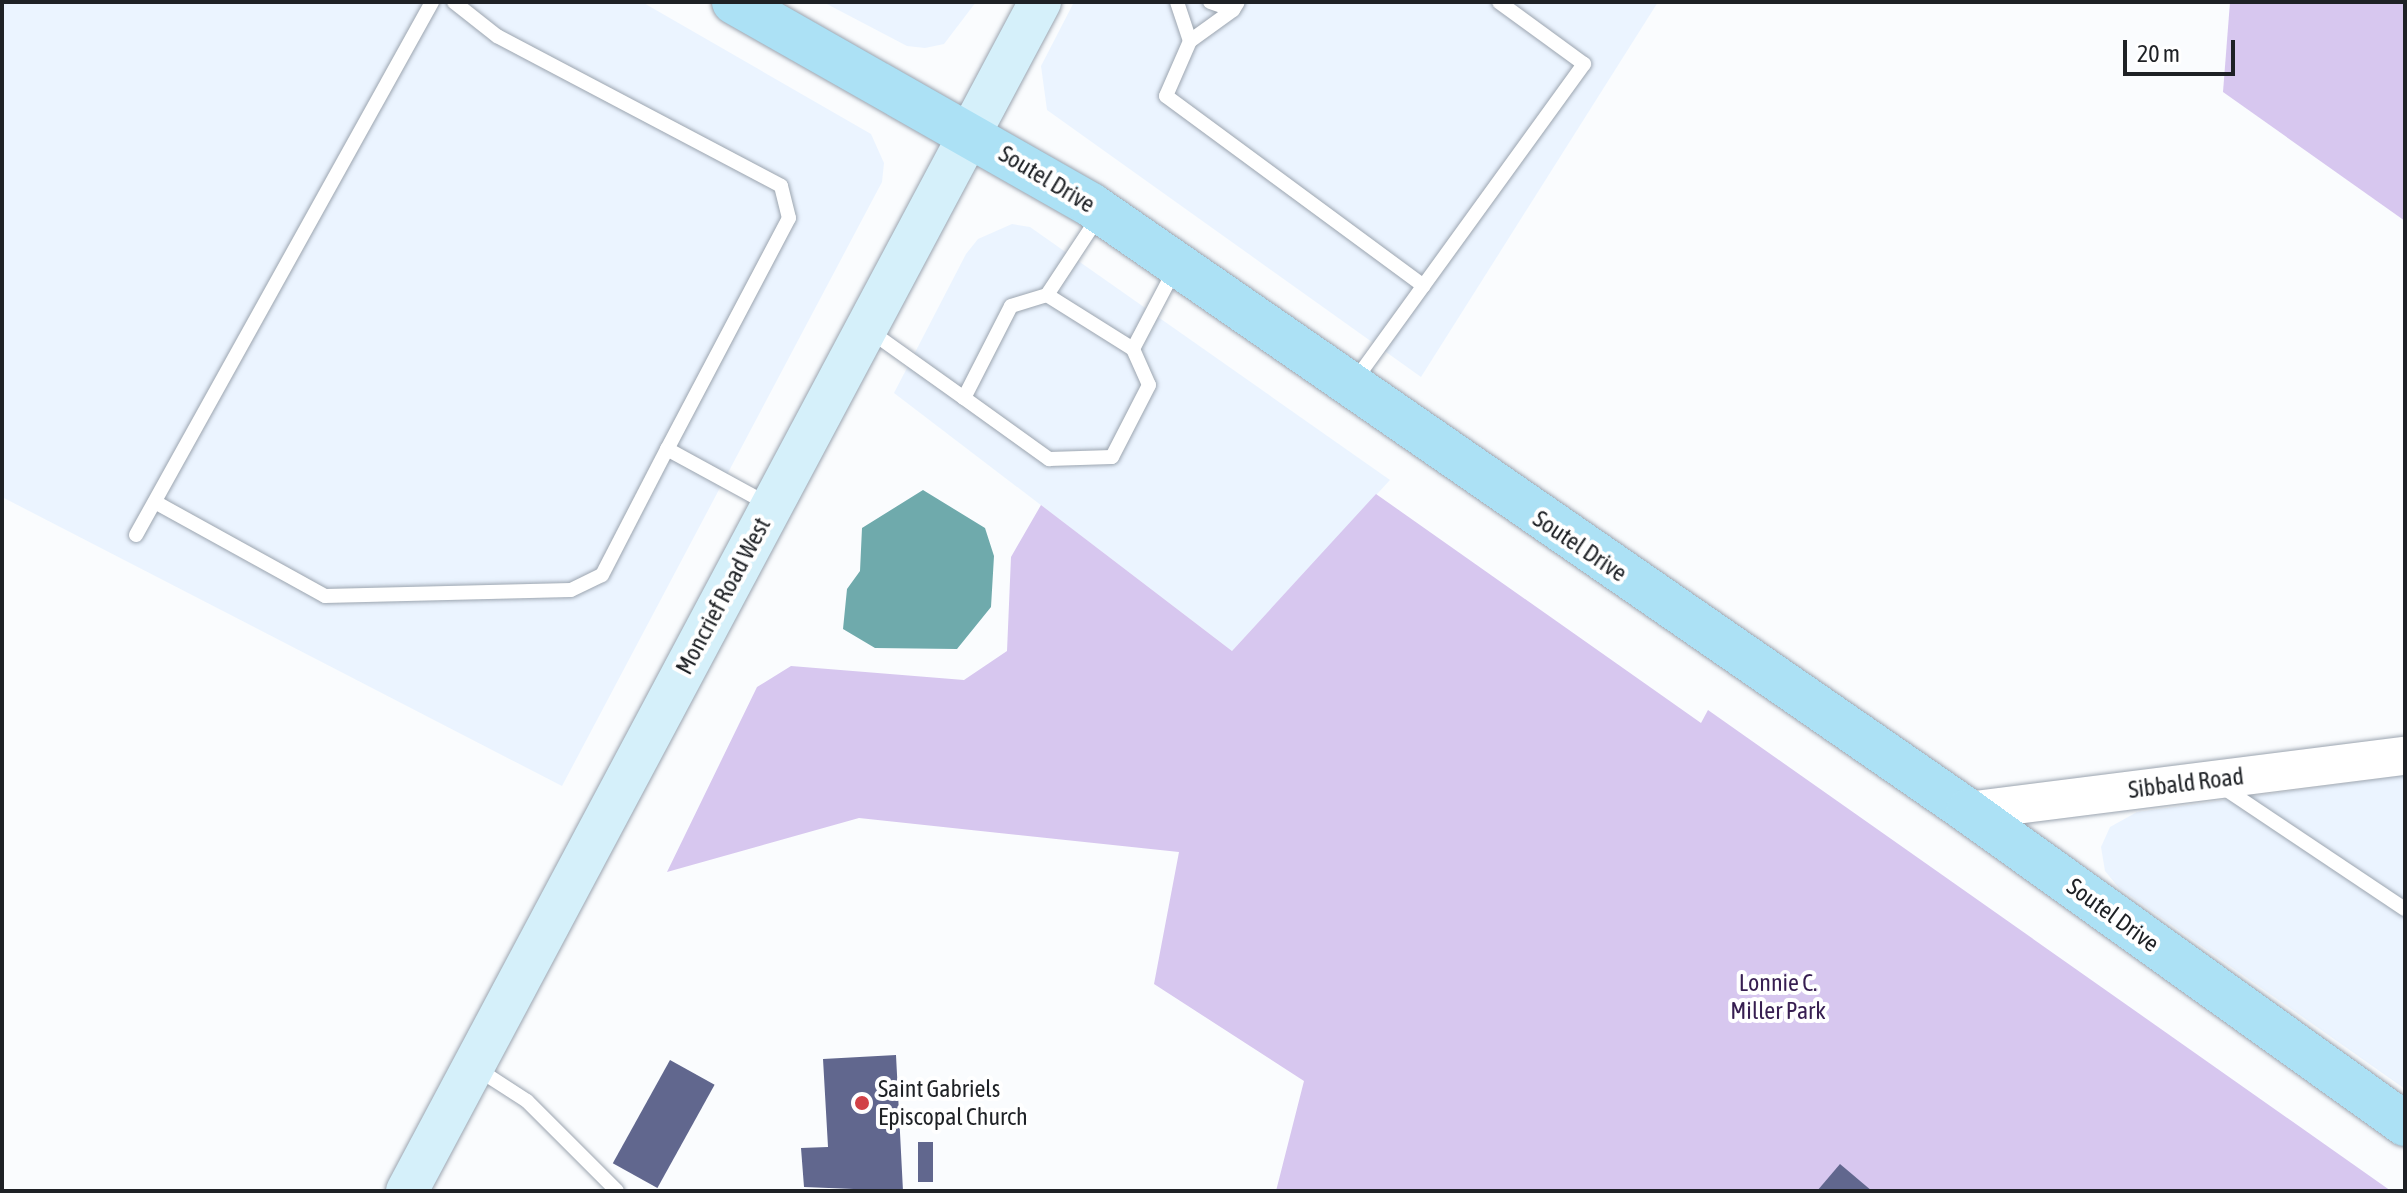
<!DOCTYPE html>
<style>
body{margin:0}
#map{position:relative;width:2407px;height:1193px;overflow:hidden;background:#fafcfe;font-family:"Asap Condensed",sans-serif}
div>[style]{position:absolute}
.built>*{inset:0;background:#ebf4ff}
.green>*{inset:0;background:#d7c7ef}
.water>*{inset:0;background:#6faaac}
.building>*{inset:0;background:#61678e;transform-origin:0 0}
.roads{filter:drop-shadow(0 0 2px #9ca5b0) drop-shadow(0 0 2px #9ca5b0)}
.service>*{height:14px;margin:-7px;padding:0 7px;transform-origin:7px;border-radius:7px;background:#fff}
.tertiary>*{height:38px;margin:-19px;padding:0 19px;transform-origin:19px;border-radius:19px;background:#fff}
.secondary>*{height:42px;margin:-21px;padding:0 21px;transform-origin:21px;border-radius:21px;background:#d5f0fa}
.primary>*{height:44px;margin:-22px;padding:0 22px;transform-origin:22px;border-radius:22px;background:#ace1f5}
.dots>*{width:22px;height:22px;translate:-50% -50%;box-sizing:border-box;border:4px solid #fff;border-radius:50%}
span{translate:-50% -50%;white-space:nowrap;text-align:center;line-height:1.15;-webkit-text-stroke:8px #fff;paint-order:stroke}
.street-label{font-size:24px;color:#1e2125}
.park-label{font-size:24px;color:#371e51}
.poi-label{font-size:24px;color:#1e2125}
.left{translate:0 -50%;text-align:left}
.frame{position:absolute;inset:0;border:4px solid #1e2125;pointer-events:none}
.scale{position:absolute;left:2123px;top:40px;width:112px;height:36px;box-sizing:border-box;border:4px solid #1e2125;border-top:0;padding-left:10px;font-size:24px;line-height:28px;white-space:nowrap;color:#1e2125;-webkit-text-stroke:6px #fff;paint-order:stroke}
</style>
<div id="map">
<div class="built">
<div style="clip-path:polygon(2px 2px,642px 2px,871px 134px,884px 163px,882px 182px,562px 786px,2px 497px)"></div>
<div style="clip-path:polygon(823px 2px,976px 2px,944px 44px,925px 48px,907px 46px)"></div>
<div style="clip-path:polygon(1074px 2px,1658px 2px,1421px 377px,1047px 110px,1041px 66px)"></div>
<div style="clip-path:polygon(1012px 224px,1030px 227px,1390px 480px,1232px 651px,894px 393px,966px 254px,978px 239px)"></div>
<div style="clip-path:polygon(2405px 775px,2405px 1089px,2119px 888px,2105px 871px,2101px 847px,2110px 827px,2137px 812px)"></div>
</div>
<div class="green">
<div style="clip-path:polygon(2230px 2px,2405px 2px,2405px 221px,2223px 92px)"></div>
<div style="clip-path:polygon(1376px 494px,1701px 723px,1708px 710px,2391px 1191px,1276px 1191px,1304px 1081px,1154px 984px,1179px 852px,859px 818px,667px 872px,757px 687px,791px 666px,964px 680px,1007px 651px,1011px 557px,1041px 505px,1232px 651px)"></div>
</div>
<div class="water">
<div style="clip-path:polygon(923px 490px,985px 528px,994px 556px,991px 607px,957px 649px,875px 648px,843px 629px,847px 589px,860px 571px,862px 528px)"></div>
</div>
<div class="building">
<div style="clip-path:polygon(896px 1055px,903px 1191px,804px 1187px,801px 1148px,828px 1147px,823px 1059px)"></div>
<div style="left:670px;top:1060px;width:51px;height:118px;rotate:29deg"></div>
<div style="left:918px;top:1142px;width:15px;height:40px"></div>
<div style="clip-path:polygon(1840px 1164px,1872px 1191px,1817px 1191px)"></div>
</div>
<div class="roads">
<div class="service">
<div style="left:454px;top:2px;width:55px;rotate:38.3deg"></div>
<div style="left:497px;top:36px;width:321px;rotate:27.8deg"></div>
<div style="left:781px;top:186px;width:33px;rotate:76deg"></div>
<div style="left:789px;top:218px;width:261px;rotate:117.8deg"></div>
<div style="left:667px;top:449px;width:115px;rotate:28.6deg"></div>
<div style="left:1177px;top:2px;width:41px;rotate:71.6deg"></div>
<div style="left:1190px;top:41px;width:60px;rotate:113.6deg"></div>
<div style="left:1166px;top:96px;width:320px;rotate:36.4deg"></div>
<div style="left:1210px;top:2px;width:24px;rotate:19deg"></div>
<div style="left:1233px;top:10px;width:9px;rotate:-58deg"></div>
<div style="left:1190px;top:41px;width:53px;rotate:-35.8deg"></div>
<div style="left:1099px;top:216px;width:95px;rotate:123.4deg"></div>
<div style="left:1047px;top:295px;width:102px;rotate:32.1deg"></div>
<div style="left:1133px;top:349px;width:90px;rotate:-62.3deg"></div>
<div style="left:870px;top:331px;width:115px;rotate:35.5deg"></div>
<div style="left:964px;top:398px;width:103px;rotate:-62.9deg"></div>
<div style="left:1011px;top:306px;width:38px;rotate:-17deg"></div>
<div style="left:1353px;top:383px;width:394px;rotate:-54.1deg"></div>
<div style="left:1584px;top:64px;width:105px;rotate:-143.9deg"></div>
<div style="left:964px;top:398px;width:105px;rotate:35.7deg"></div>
<div style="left:1049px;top:459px;width:63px;rotate:-1.8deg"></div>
<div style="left:1112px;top:457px;width:81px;rotate:-62.8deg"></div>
<div style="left:1149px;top:385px;width:39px;rotate:-114deg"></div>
<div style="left:155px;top:502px;width:194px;rotate:28.9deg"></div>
<div style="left:325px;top:596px;width:246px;rotate:-1.4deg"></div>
<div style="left:571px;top:590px;width:34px;rotate:-26deg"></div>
<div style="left:602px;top:575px;width:142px;rotate:-62.7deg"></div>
<div style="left:136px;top:535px;width:610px;rotate:-60.95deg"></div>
<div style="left:2221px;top:786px;width:221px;rotate:33.8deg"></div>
<div style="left:476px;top:1068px;width:61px;rotate:32.9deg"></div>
<div style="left:527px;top:1101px;width:127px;rotate:45deg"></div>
</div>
<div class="tertiary">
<div style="left:1968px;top:811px;width:440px;rotate:-7.2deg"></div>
</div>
<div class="secondary">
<div style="left:407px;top:1191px;width:1347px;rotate:-61.97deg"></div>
</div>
<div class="primary">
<div style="left:734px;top:2px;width:411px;rotate:29.6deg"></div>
<div style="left:1091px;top:205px;width:1066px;rotate:34.64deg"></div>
<div style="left:1968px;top:811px;width:538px;rotate:35.61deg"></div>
</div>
</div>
<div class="dots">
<div style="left:862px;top:1103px;background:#d14147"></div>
</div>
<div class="street-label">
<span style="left:1047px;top:179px;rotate:31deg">Soutel Drive</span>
<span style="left:1580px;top:546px;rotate:34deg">Soutel Drive</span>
<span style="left:723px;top:596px;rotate:-62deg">Moncrief Road West</span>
<span style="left:2186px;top:783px;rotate:-7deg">Sibbald Road</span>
<span style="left:2113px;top:915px;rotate:36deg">Soutel Drive</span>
</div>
<div class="park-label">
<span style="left:1778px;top:997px">Lonnie C.<br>Miller Park</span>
</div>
<div class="poi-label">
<span class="left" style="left:878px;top:1103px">Saint Gabriels<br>Episcopal Church</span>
</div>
<div class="frame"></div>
<div class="scale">20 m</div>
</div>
